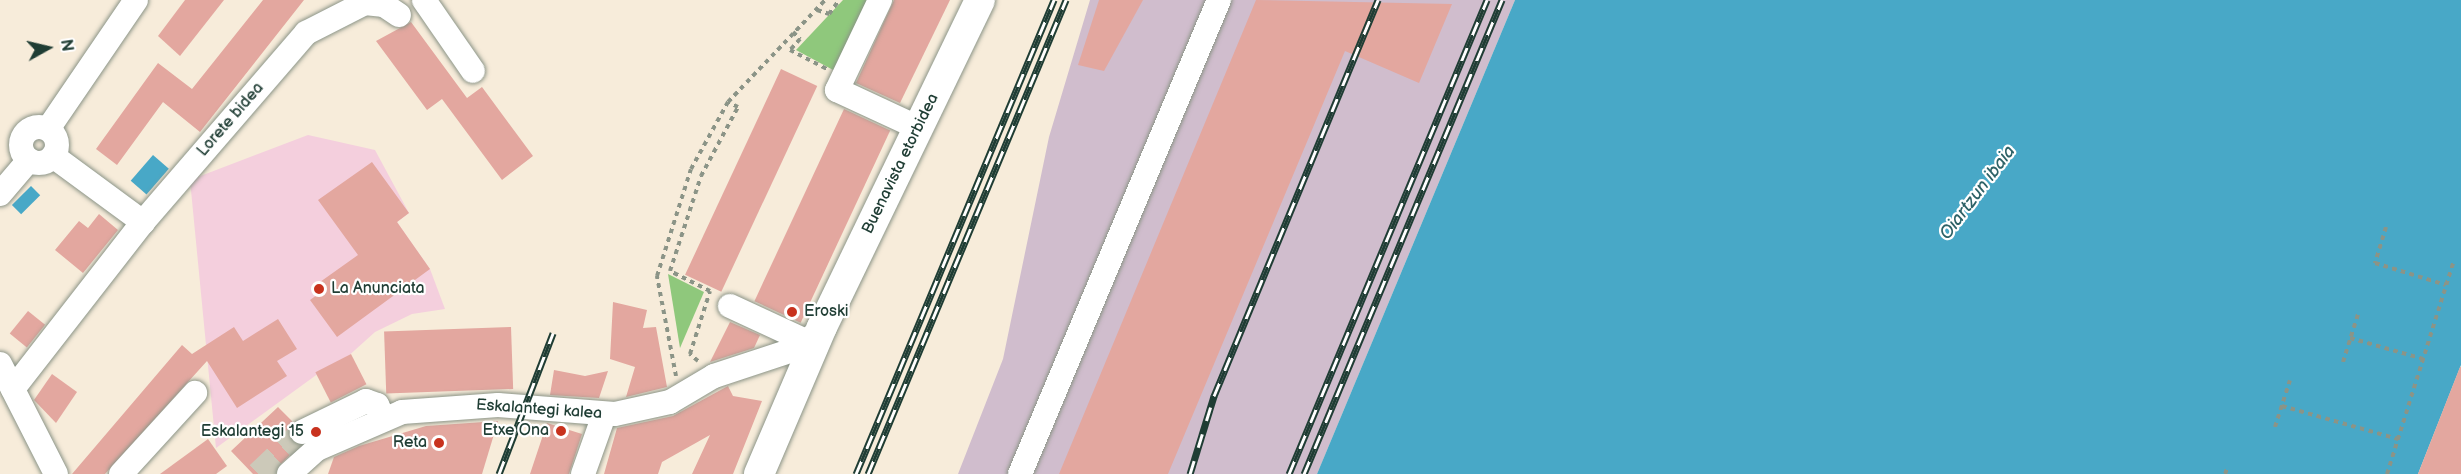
<!DOCTYPE html>
<style>
body{margin:0}
#map{position:relative;width:2461px;height:474px;overflow:hidden;background:#f7ecda;font-family:"Balsamiq Sans",sans-serif}
div>[style]{position:absolute}
.built>*{inset:0;background:#f4cfdd}
.industrial>*{inset:0;background:#d0bdcd}
.green>*{inset:0;background:#8fc87c}
.water>*{inset:0;background:#48a8c7;transform-origin:0 0}
.building>*{inset:0;background:#e3a79f;transform-origin:0 0}
.minor-tunnel>*{height:24px;margin-top:-12px;transform-origin:0;background:repeating-linear-gradient(90deg,#ccc9b9 0 24px,transparent 0 36px)}
.path>*{height:4px;margin-top:-2px;transform-origin:0;background:repeating-linear-gradient(90deg,#8b9487 0 4.5px,transparent 0 9px)}
.roads{filter:drop-shadow(0 0 2px #8b9487) drop-shadow(0 0 2px #8b9487)}
.minor>*{height:24px;margin:-12px;padding:0 12px;transform-origin:12px;border-radius:12px;background:#fff}
.minor>.ring{margin:-12px;padding:0;box-sizing:content-box;background:none;border:24px solid #fff;border-radius:50%}
.major>*{height:30px;margin:-15px;padding:0 15px;transform-origin:15px;border-radius:15px;background:#fff}
.rail>*{height:7px;margin-top:-3.5px;transform-origin:0;background:repeating-linear-gradient(90deg,#fff 0 14px,#1f3d34 0 28px);box-sizing:border-box;border-block:2px solid #1f3d34}
.dots>*{width:16px;height:16px;translate:-50% -50%;box-sizing:border-box;border:3px solid #fff;border-radius:50%}
span{translate:-50% -50%;white-space:nowrap;text-align:center;line-height:1.15;-webkit-text-stroke:4.5px #fff;paint-order:stroke}
.street-label{font-size:16px;color:#1f3d34}
.poi-label{font-size:16px;color:#1f3d34}
.left{translate:0 -50%;text-align:left}
.right{translate:-100% -50%;text-align:right}
.water-label{font-size:18px;color:#2d6267;font-style:italic}
.north{position:absolute;left:18px;top:18px;width:60px;height:60px;-webkit-text-stroke:4px #fff;paint-order:stroke;rotate:82deg;font-size:16px;font-weight:700;line-height:24px;text-align:center;color:#1f3d34}
.north::after{content:'';display:block;margin:auto;width:21px;height:27px;background:#1f3d34;clip-path:polygon(50% 0,100% 100%,50% 72%,0 100%)}
</style>
<div id="map">
<div class="built">
<div style="clip-path:polygon(308px 135px,375px 150px,409px 213px,397px 222px,430px 269px,445px 309px,412px 314px,375px 332px,325px 377px,319px 373px,216px 448px,190px 180px)"></div>
</div>
<div class="industrial">
<div style="clip-path:polygon(1090px 0,1515px 0,1317px 474px,958px 474px,1003px 359px,1049px 137px)"></div>
</div>
<div class="green">
<div style="clip-path:polygon(843px 0,871px 0,835px 71px,796px 50px)"></div>
<div style="clip-path:polygon(668px 274px,704px 292px,680px 348px)"></div>
</div>
<div class="water">
<div style="clip-path:polygon(1515px 0,2461px 0,2461px 365px,2418px 474px,1317px 474px)"></div>
<div style="left:153px;top:155px;width:21px;height:34px;rotate:41deg"></div>
<div style="left:31px;top:186px;width:13px;height:27px;rotate:45deg"></div>
</div>
<div class="building">
<div style="clip-path:polygon(185px 0,224px 0,180px 56px,158px 36px)"></div>
<div style="clip-path:polygon(263px 0,304px 0,200px 132px,163px 102px,117px 165px,96px 149px,158px 63px,192px 89px)"></div>
<div style="clip-path:polygon(894px 0,950px 0,900px 103px,856px 83px)"></div>
<div style="clip-path:polygon(1099px 0,1143px 0,1104px 71px,1078px 65px)"></div>
<div style="clip-path:polygon(1256px 0,1452px 4px,1419px 83px,1345px 51px,1168px 474px,1059px 474px)"></div>
<div style="clip-path:polygon(411px 22px,467px 98px,482px 87px,533px 156px,502px 180px,442px 99px,427px 110px,376px 41px)"></div>
<div style="left:781px;top:69px;width:40px;height:227px;rotate:25deg"></div>
<div style="left:844px;top:109px;width:51px;height:212px;rotate:25deg"></div>
<div style="clip-path:polygon(372px 162px,409px 213px,397px 222px,430px 269px,337px 337px,310px 300px,325px 289px,320px 282px,358px 255px,318px 200px)"></div>
<div style="clip-path:polygon(99px 214px,118px 230px,83px 273px,55px 250px,79px 221px,88px 228px)"></div>
<div style="clip-path:polygon(613px 302px,647px 310px,643px 328px,656px 327px,667px 387px,626px 397px,635px 367px,610px 359px)"></div>
<div style="left:28px;top:311px;width:22px;height:29px;rotate:39deg"></div>
<div style="clip-path:polygon(278px 319px,297px 349px,277px 361px,287px 376px,237px 408px,207px 361px,105px 474px,72px 474px,182px 345px,192px 354px,234px 327px,243px 341px)"></div>
<div style="clip-path:polygon(730px 322px,760px 335px,754px 348px,710px 362px)"></div>
<div style="left:511px;top:327px;width:62px;height:127px;rotate:88deg"></div>
<div style="left:351px;top:354px;width:34px;height:40px;rotate:63deg"></div>
<div style="clip-path:polygon(2461px 367px,2461px 474px,2418px 474px,2460px 367px)"></div>
<div style="clip-path:polygon(554px 370px,585px 376px,608px 371px,599px 398px,550px 395px)"></div>
<div style="clip-path:polygon(52px 374px,77px 392px,56px 423px,34px 400px)"></div>
<div style="clip-path:polygon(728px 386px,733px 396px,762px 401px,733px 474px,692px 474px,710px 435px,662px 462px,658px 474px,604px 474px,617px 428px,673px 416px)"></div>
<div style="clip-path:polygon(278px 407px,293px 422px,290px 439px,299px 446px,271px 474px,253px 474px,231px 451px)"></div>
<div style="clip-path:polygon(498px 421px,482px 474px,328px 474px,334px 457px,359px 446px,426px 426px)"></div>
<div style="clip-path:polygon(547px 423px,582px 434px,569px 474px,530px 474px)"></div>
<div style="clip-path:polygon(208px 439px,227px 466px,216px 474px,160px 474px)"></div>
</div>
<div class="minor-tunnel">
<div style="left:258px;top:474px;width:61px;rotate:-43.7deg"></div>
</div>
<div class="path">
<div style="left:817px;top:10px;width:13px;rotate:18deg"></div>
<div style="left:829px;top:14px;width:17px;rotate:-54deg"></div>
<div style="left:793px;top:32px;width:10px;rotate:45deg"></div>
<div style="left:800px;top:39px;width:15px;rotate:132deg"></div>
<div style="left:790px;top:50px;width:42px;rotate:27.2deg"></div>
<div style="left:2386px;top:227px;width:38px;rotate:107deg"></div>
<div style="left:2375px;top:263px;width:74px;rotate:17.2deg"></div>
<div style="left:2350px;top:338px;width:76px;rotate:16deg"></div>
<div style="left:698px;top:361px;width:11px;rotate:-139deg"></div>
<div style="left:690px;top:354px;width:66px;rotate:-72.4deg"></div>
<div style="left:710px;top:291px;width:45px;rotate:-153.4deg"></div>
<div style="left:670px;top:271px;width:100px;rotate:-71.9deg"></div>
<div style="left:701px;top:176px;width:78px;rotate:-61.8deg"></div>
<div style="left:738px;top:107px;width:11px;rotate:-153deg"></div>
<div style="left:2343px;top:362px;width:50px;rotate:-72.6deg"></div>
<div style="left:676px;top:376px;width:102px;rotate:-100.8deg"></div>
<div style="left:657px;top:276px;width:112px;rotate:-72.4deg"></div>
<div style="left:691px;top:169px;width:77px;rotate:-61.1deg"></div>
<div style="left:728px;top:102px;width:141px;rotate:-46.4deg"></div>
<div style="left:2282px;top:406px;width:121px;rotate:15.9deg"></div>
<div style="left:2275px;top:427px;width:49px;rotate:-72.3deg"></div>
<div style="left:2225px;top:474px;width:5px;rotate:-68deg"></div>
<div style="left:2387px;top:474px;width:224px;rotate:-72.6deg"></div>
</div>
<div class="roads">
<div class="minor">
<div style="left:424px;top:0;width:86px;rotate:55.4deg"></div>
<div style="left:880px;top:0;width:100px;rotate:115.5deg"></div>
<div style="left:837px;top:90px;width:90px;rotate:24.9deg"></div>
<div class="ring" style="left:21px;top:127px;width:12px;height:12px"></div>
<div style="left:48px;top:129px;width:156px;rotate:-55.7deg"></div>
<div style="left:53px;top:156px;width:112px;rotate:36.3deg"></div>
<div style="left:0;top:194px;width:45px;rotate:-49.5deg"></div>
<div style="left:730px;top:306px;width:86px;rotate:24.8deg"></div>
<div style="left:0;top:364px;width:123px;rotate:63deg"></div>
<div style="left:13px;top:389px;width:212px;rotate:-52.1deg"></div>
<div style="left:143px;top:222px;width:250px;rotate:-49.2deg"></div>
<div style="left:306px;top:33px;width:66px;rotate:-27deg"></div>
<div style="left:365px;top:3px;width:19px;rotate:6deg"></div>
<div style="left:384px;top:5px;width:18px;rotate:34deg"></div>
<div style="left:302px;top:432px;width:71px;rotate:-25.8deg"></div>
<div style="left:366px;top:401px;width:12px;rotate:20deg"></div>
<div style="left:377px;top:405px;width:16px;rotate:63deg"></div>
<div style="left:121px;top:474px;width:110px;rotate:-47.6deg"></div>
<div style="left:289px;top:474px;width:38px;rotate:-42deg"></div>
<div style="left:317px;top:449px;width:93px;rotate:-23.5deg"></div>
<div style="left:402px;top:412px;width:96px;rotate:-4.2deg"></div>
<div style="left:498px;top:405px;width:117px;rotate:4.4deg"></div>
<div style="left:615px;top:414px;width:56px;rotate:-12.3deg"></div>
<div style="left:670px;top:402px;width:51px;rotate:-30.6deg"></div>
<div style="left:714px;top:376px;width:89px;rotate:-18.2deg"></div>
<div style="left:799px;top:348px;width:29px;rotate:-41deg"></div>
<div style="left:583px;top:474px;width:63px;rotate:-70.4deg"></div>
<div style="left:1020px;top:474px;width:514px;rotate:-67.23deg"></div>
</div>
<div class="major">
<div style="left:759px;top:474px;width:160px;rotate:-66.8deg"></div>
<div style="left:822px;top:327px;width:363px;rotate:-64.2deg"></div>
</div>
</div>
<div class="rail">
<div style="left:499px;top:474px;width:151px;rotate:-69deg"></div>
<div style="left:856px;top:474px;width:514px;rotate:-67.33deg"></div>
<div style="left:868px;top:474px;width:514px;rotate:-67.33deg"></div>
<div style="left:1190px;top:474px;width:82px;rotate:-72.9deg"></div>
<div style="left:1214px;top:396px;width:429px;rotate:-67.5deg"></div>
<div style="left:1289px;top:474px;width:514px;rotate:-67.33deg"></div>
<div style="left:1304px;top:474px;width:514px;rotate:-67.33deg"></div>
</div>
<div class="dots">
<div style="left:319px;top:289px;background:#c8321e"></div>
<div style="left:792px;top:312px;background:#c8321e"></div>
<div style="left:561px;top:431px;background:#c8321e"></div>
<div style="left:316px;top:432px;background:#c8321e"></div>
<div style="left:439px;top:443px;background:#c8321e"></div>
</div>
<div class="street-label">
<span style="left:231px;top:120px;rotate:-49deg">Lorete bidea</span>
<span style="left:901px;top:164px;rotate:-64deg">Buenavista etorbidea</span>
<span style="left:539px;top:410px;rotate:4deg">Eskalantegi kalea</span>
</div>
<div class="poi-label">
<span class="left" style="left:331px;top:289px">La Anunciata</span>
<span class="left" style="left:804px;top:312px">Eroski</span>
<span class="right" style="left:549px;top:431px">Etxe Ona</span>
<span class="right" style="left:304px;top:432px">Eskalantegi 15</span>
<span class="right" style="left:427px;top:443px">Reta</span>
</div>
<div class="water-label">
<span style="left:1978px;top:193px;rotate:-53deg">Oiartzun ibaia</span>
</div>
<div class="north">N</div>
</div>
